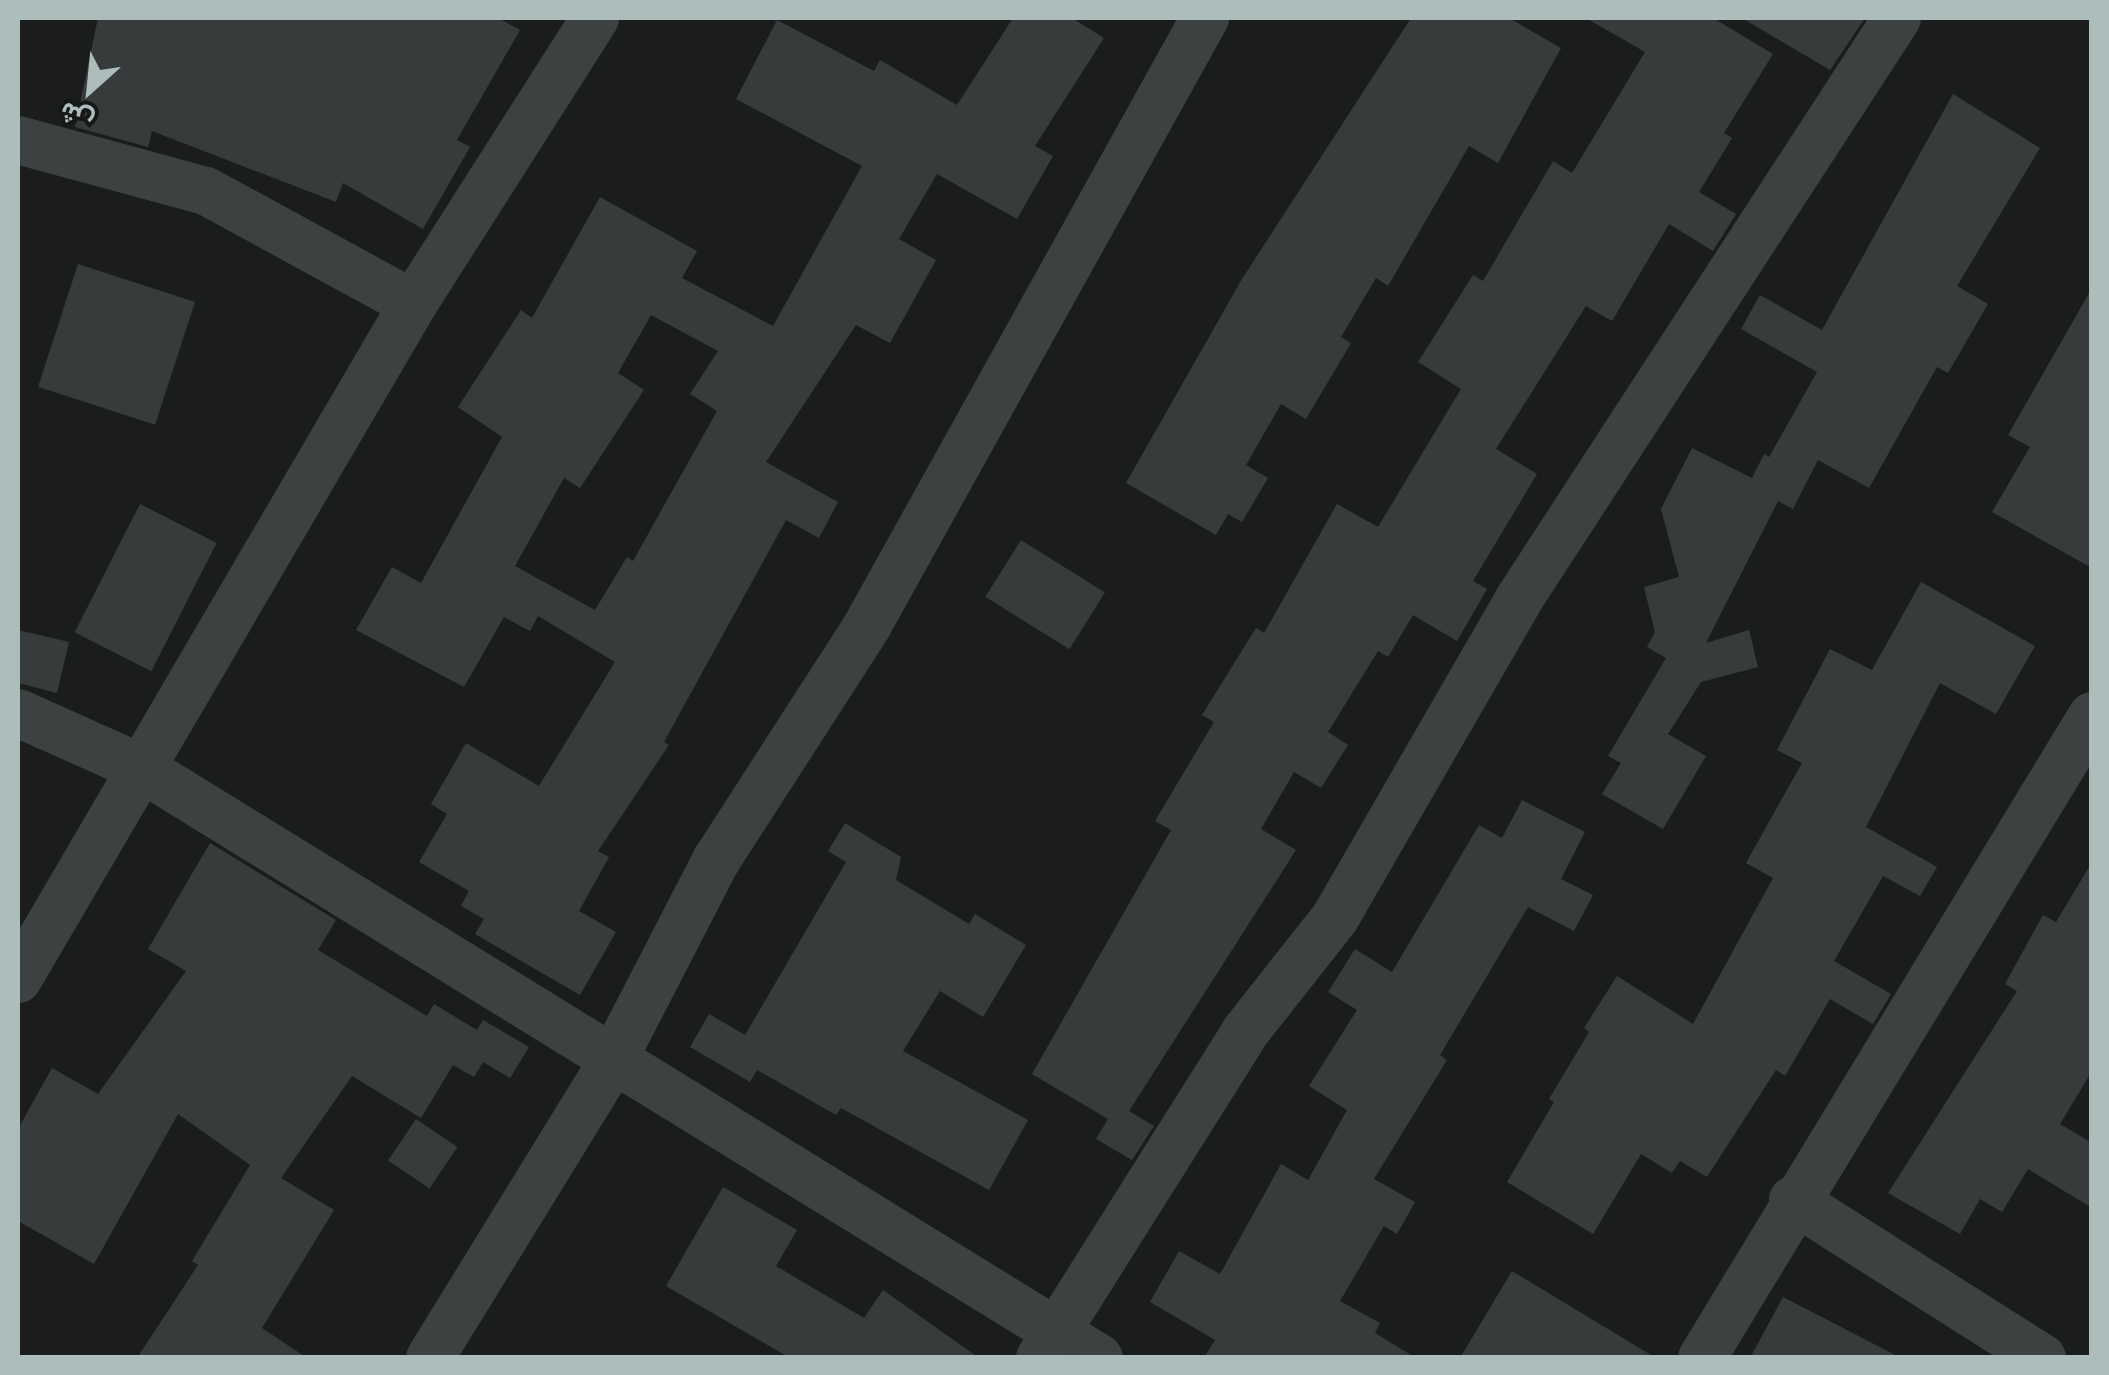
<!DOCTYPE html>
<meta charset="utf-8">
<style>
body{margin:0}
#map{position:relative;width:2109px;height:1375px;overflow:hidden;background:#1b1d1d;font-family:Jost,Vazirmatn,sans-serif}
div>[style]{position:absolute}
.building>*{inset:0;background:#383b3c;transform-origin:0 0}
.minor>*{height:48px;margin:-24px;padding:0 24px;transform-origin:24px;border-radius:24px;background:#3c4242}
span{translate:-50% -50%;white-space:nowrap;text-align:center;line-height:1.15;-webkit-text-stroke:8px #161818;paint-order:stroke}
.frame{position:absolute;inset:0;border:20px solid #adbdbc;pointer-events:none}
.north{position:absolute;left:40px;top:40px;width:100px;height:100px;-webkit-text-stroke:8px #161818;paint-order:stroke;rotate:207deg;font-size:28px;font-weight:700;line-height:40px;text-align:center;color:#adbdbc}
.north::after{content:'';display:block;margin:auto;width:35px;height:45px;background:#adbdbc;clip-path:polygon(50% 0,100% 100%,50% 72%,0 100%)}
</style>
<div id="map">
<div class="building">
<div style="clip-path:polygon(98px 18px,498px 18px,520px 30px,457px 140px,470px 147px,423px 229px,343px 183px,336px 202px,152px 131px,148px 147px,75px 127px)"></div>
<div style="clip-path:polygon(evenodd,1013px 18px,1072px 18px,1104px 38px,1035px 146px,1053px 156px,1017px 219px,937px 174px,899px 239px,936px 260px,890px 343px,856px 325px,766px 462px,838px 502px,819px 538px,786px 520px,664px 742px,669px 745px,598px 851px,609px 857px,579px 911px,616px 932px,580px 995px,475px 934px,484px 919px,461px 906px,469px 891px,419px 862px,447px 814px,431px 804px,466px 743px,539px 786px,615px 662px,538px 616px,530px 631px,504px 617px,464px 687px,356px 630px,392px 567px,421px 583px,502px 437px,458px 407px,521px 310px,532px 318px,600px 197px,697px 251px,682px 278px,773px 326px,862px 166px,736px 99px,777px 20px,874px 71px,880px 60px,957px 105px,1013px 18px,651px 315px,718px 351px,690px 394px,717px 411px,633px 561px,627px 557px,595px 610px,515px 566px,564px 478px,580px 488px,644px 390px,618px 373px,651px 315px)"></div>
<div style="clip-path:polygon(1411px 18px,1509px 18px,1561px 48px,1498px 163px,1469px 146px,1388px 286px,1376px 278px,1341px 337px,1351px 343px,1306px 419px,1281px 404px,1246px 465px,1268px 478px,1242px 522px,1228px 514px,1216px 535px,1126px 483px,1242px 279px)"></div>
<div style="clip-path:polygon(1586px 18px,1713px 18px,1773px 54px,1724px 133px,1732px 138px,1699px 192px,1736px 214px,1713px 251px,1669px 224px,1612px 321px,1586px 306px,1496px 449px,1537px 474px,1473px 581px,1487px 589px,1457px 641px,1413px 615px,1388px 657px,1378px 651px,1328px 732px,1348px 745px,1321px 788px,1294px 772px,1261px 829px,1296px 850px,1129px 1111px,1154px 1126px,1132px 1160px,1096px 1139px,1108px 1119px,1032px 1074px,1171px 830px,1155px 821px,1214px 722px,1202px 715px,1256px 628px,1264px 633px,1337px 504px,1378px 527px,1461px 389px,1418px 362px,1473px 275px,1483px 281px,1553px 161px,1572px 173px,1645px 52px)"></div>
<div style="clip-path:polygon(1742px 18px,1865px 18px,1830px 70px)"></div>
<div style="clip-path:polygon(1953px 94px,2040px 148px,1957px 286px,1988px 304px,1948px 373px,1937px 367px,1869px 488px,1818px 460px,1793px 509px,1778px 501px,1706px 643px,1749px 630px,1758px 667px,1701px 682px,1668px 734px,1706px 756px,1663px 829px,1602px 794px,1621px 763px,1608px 756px,1666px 658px,1647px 647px,1655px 632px,1644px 587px,1679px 577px,1661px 509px,1692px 448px,1752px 478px,1764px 454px,1769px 457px,1817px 372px,1741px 329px,1760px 295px,1822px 330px)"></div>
<div style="left:78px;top:264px;width:123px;height:129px;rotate:18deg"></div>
<div style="clip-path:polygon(2092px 288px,2092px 568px,1992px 512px,2030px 447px,2008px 435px)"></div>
<div style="left:140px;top:504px;width:86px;height:144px;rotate:27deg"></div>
<div style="left:1021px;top:540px;width:99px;height:67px;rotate:32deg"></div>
<div style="clip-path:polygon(1921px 582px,2035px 646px,1996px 714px,1940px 683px,1866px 827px,1937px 867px,1920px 896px,1883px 876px,1834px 961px,1891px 994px,1873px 1024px,1830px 999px,1785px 1076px,1776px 1070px,1707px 1177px,1680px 1161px,1672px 1173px,1641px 1154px,1593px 1234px,1507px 1182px,1554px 1102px,1549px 1099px,1589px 1032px,1584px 1028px,1617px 976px,1693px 1024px,1773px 878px,1746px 863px,1802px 763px,1777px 750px,1830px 649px,1872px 670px)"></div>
<div style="clip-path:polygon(18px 630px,69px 642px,57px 693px,18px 683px)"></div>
<div style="clip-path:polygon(1522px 800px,1585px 832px,1561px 879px,1593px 895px,1574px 931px,1528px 907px,1440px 1055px,1447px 1060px,1374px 1179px,1415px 1202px,1397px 1234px,1384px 1226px,1340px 1301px,1380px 1323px,1375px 1333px,1416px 1358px,1204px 1358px,1215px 1340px,1150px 1302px,1179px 1251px,1220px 1274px,1281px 1164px,1308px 1180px,1347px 1110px,1309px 1086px,1357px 1010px,1328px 992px,1355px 949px,1392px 972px,1479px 825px,1502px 838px)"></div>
<div style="clip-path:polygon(845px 823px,901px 857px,896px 880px,969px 924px,975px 914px,1026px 945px,983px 1017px,940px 991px,903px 1051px,1028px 1120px,989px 1190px,841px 1108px,836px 1115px,757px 1070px,750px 1082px,690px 1047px,709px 1014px,745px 1035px,846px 862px,828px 851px)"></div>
<div style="clip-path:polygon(210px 843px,336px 920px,318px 950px,427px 1016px,434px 1004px,477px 1030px,483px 1020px,529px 1047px,510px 1078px,483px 1062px,474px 1077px,453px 1065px,421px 1118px,352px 1076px,281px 1178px,334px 1210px,262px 1328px,307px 1358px,137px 1358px,198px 1265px,192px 1261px,250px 1165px,178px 1114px,94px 1264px,18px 1221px,18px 1129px,52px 1068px,98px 1094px,186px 971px,148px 949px)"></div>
<div style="clip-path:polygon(2092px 862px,2092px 1071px,2060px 1124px,2092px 1143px,2092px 1208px,2028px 1169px,2002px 1212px,1980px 1199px,1960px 1234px,1888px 1193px,2017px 991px,2005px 984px,2043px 915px,2056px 922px)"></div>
<div style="left:416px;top:1119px;width:50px;height:50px;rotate:34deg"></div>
<div style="clip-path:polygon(723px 1187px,797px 1230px,776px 1266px,864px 1318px,883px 1290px,979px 1358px,790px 1358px,666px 1286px)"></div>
<div style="clip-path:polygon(1512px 1271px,1656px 1358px,1460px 1358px)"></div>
<div style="clip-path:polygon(1783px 1297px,1901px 1358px,1750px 1358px)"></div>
</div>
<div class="minor">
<div style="left:18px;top:140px;width:195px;rotate:15.2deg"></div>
<div style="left:206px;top:191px;width:236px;rotate:28.6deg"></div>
<div style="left:18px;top:713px;width:135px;rotate:24.1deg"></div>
<div style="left:141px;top:768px;width:1125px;rotate:31.63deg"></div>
<div style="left:18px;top:979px;width:782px;rotate:-59.66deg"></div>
<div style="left:413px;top:304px;width:339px;rotate:-57.5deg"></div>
<div style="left:1793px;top:1200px;width:295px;rotate:32.4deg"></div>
<div style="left:430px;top:1358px;width:347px;rotate:-58.4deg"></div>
<div style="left:612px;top:1062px;width:229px;rotate:-62.7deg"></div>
<div style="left:717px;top:859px;width:277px;rotate:-57.2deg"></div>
<div style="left:867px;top:626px;width:696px;rotate:-60.93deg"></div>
<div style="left:1040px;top:1358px;width:385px;rotate:-57.8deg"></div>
<div style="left:1245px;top:1032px;width:145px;rotate:-51.7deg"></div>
<div style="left:1335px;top:918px;width:368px;rotate:-60deg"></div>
<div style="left:1519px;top:599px;width:693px;rotate:-56.95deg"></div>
<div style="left:1702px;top:1358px;width:751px;rotate:-58.72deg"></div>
</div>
<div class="frame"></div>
<div class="north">ش</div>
</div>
